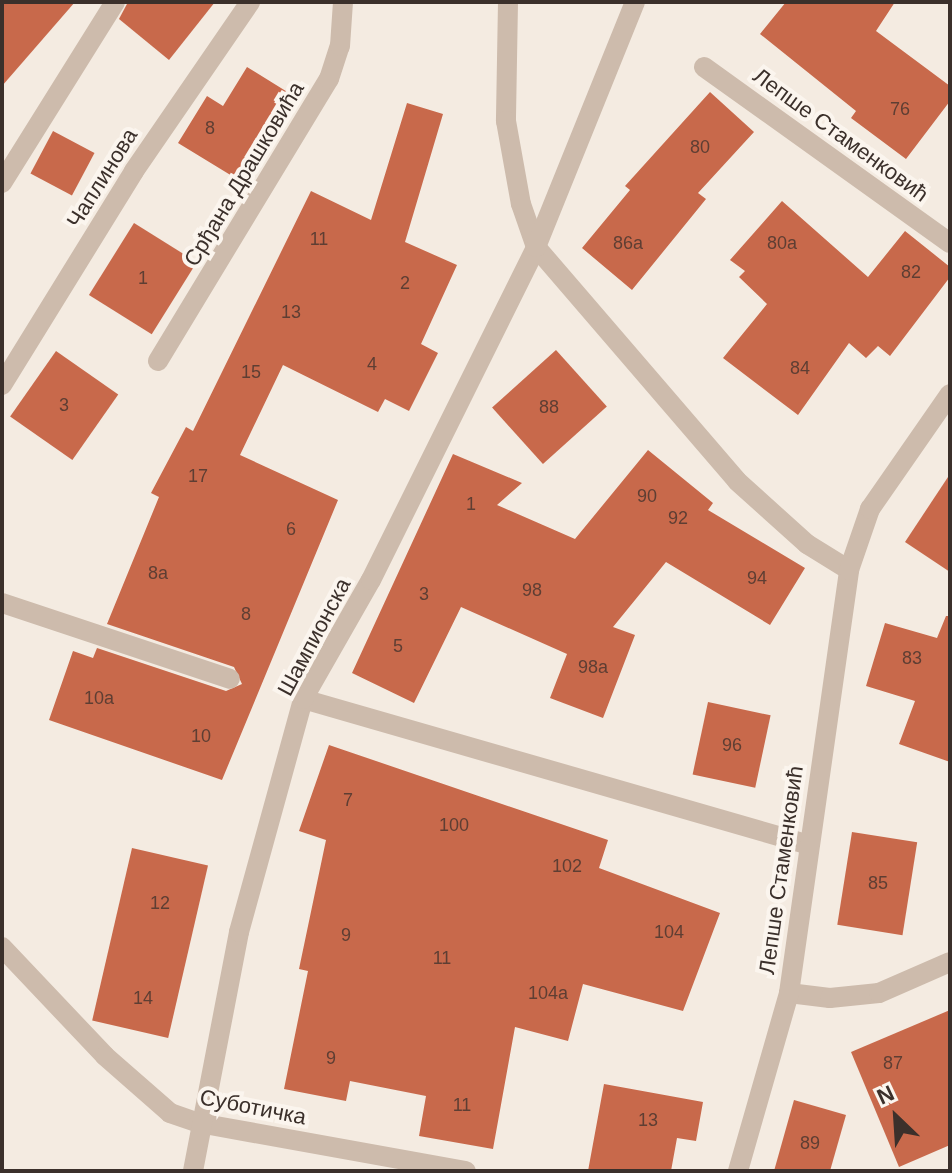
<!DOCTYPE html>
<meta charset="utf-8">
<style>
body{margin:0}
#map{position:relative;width:952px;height:1173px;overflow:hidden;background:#f4ebe1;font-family:Helvetica,sans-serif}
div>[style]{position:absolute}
.building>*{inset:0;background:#c8694b;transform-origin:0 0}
.street>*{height:20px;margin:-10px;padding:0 10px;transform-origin:10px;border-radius:10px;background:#cdbbac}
span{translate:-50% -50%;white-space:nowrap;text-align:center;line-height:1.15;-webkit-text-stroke:8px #fbf5ee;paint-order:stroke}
.number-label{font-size:18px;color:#5e3e33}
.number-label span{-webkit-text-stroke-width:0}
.street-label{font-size:22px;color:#3b302b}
.frame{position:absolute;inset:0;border:4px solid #3b302b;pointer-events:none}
.north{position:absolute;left:856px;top:1077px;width:80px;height:80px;-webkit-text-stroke:6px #fbf5ee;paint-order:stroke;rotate:335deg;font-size:22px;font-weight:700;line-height:32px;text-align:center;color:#3b302b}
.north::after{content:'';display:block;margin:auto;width:28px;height:36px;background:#3b302b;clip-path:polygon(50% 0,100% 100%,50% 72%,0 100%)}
</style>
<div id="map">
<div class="building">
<div style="clip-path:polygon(2px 2px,75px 2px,2px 86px)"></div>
<div style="clip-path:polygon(128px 2px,215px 2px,169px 60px,119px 19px)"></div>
<div style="clip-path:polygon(786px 2px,895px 2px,876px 31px,950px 86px,950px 101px,906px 159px,851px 118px,856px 111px,760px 34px)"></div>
<div style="clip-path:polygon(247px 67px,289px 93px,237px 179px,178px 143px,207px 96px,223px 106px)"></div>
<div style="clip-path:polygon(710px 92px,754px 132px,698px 193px,706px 199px,632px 290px,582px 248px,630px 190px,625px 186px)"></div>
<div style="clip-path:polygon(407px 103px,443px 114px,405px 242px,457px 265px,421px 344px,438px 353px,409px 411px,385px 399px,378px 412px,283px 365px,240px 455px,338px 500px,222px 780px,49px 720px,73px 651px,93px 658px,97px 648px,226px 691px,242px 684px,234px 667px,107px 624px,159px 497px,151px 493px,186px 427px,193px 431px,311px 191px,371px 220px)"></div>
<div style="left:53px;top:131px;width:47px;height:48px;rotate:28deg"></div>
<div style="clip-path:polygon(782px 201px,868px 277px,905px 231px,950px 267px,950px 277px,890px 356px,878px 346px,866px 358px,849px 343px,798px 415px,723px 358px,767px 304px,739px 277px,745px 271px,730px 260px)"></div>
<div style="left:134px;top:223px;width:74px;height:85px;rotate:32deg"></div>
<div style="left:556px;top:350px;width:76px;height:86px;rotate:48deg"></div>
<div style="left:56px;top:351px;width:76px;height:80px;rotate:35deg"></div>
<div style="clip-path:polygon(648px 450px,713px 503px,708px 510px,805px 568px,770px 625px,666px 562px,613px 627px,635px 635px,603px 718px,550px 698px,567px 654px,461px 607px,414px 703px,352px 673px,453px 454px,522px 483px,497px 505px,575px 539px)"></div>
<div style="clip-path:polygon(950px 474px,950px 572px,905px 542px)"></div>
<div style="clip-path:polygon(946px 616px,950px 616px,950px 762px,899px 744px,915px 701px,866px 686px,885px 623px,937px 638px)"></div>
<div style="left:708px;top:702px;width:64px;height:74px;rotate:12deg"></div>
<div style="clip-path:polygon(329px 745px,608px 840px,599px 868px,720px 913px,683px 1011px,583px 984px,568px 1041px,515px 1027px,493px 1149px,419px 1136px,426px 1096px,350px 1081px,346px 1101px,284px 1089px,308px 971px,299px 969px,326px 840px,299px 831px)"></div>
<div style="left:852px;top:832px;width:66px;height:94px;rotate:9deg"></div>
<div style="left:132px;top:848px;width:78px;height:177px;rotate:13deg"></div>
<div style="clip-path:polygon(950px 1010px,950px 1145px,899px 1167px,851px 1052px)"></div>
<div style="clip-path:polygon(604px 1084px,703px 1102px,696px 1141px,677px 1138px,671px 1171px,588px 1171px)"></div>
<div style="clip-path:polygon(794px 1100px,846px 1115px,830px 1171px,774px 1171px)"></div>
</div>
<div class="street">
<div style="left:508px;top:2px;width:119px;rotate:91deg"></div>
<div style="left:506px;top:121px;width:84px;rotate:79.8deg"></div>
<div style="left:521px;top:204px;width:46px;rotate:70.8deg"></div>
<div style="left:536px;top:247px;width:308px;rotate:49.3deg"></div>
<div style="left:737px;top:481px;width:94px;rotate:42deg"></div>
<div style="left:807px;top:544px;width:49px;rotate:31.8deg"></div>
<div style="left:704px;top:67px;width:302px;rotate:35.6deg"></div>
<div style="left:2px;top:183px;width:213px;rotate:-58deg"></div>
<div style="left:158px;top:361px;width:330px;rotate:-58.8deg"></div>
<div style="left:329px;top:79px;width:35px;rotate:-72deg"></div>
<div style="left:340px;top:46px;width:44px;rotate:-86.1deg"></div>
<div style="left:2px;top:385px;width:251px;rotate:-58.3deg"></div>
<div style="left:134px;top:171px;width:205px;rotate:-55.5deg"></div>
<div style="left:2px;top:603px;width:240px;rotate:18.4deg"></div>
<div style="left:303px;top:699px;width:523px;rotate:16.08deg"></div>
<div style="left:2px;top:947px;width:150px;rotate:46.6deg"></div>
<div style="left:105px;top:1056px;width:86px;rotate:41.2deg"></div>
<div style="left:170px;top:1113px;width:31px;rotate:19deg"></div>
<div style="left:199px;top:1123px;width:271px;rotate:10.2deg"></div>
<div style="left:789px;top:993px;width:41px;rotate:7deg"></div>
<div style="left:830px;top:998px;width:49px;rotate:-5.8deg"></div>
<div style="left:879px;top:993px;width:77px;rotate:-23.6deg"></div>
<div style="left:193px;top:1171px;width:243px;rotate:-79.1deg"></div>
<div style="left:239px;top:932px;width:242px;rotate:-74.6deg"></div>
<div style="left:303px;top:699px;width:137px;rotate:-60.3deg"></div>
<div style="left:371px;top:580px;width:372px;rotate:-63.6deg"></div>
<div style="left:536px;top:247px;width:264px;rotate:-68deg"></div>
<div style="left:738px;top:1171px;width:185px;rotate:-74deg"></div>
<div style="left:789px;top:993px;width:427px;rotate:-81.9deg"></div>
<div style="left:849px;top:570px;width:65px;rotate:-71deg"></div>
<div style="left:870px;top:509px;width:140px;rotate:-55.2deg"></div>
</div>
<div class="number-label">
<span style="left:900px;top:109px">76</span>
<span style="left:210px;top:128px">8</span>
<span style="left:700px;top:147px">80</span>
<span style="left:319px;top:239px">11</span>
<span style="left:628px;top:243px">86a</span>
<span style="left:782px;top:243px">80a</span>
<span style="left:911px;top:272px">82</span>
<span style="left:143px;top:278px">1</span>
<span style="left:405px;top:283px">2</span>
<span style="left:291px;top:312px">13</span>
<span style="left:372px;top:364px">4</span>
<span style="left:800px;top:368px">84</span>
<span style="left:251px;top:372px">15</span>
<span style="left:64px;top:405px">3</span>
<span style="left:549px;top:407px">88</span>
<span style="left:198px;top:476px">17</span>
<span style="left:647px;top:496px">90</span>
<span style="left:471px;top:504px">1</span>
<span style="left:678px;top:518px">92</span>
<span style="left:291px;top:529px">6</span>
<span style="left:158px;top:573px">8a</span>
<span style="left:757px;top:578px">94</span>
<span style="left:532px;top:590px">98</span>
<span style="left:424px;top:594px">3</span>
<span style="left:246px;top:614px">8</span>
<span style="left:398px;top:646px">5</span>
<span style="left:912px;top:658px">83</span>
<span style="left:593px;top:667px">98a</span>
<span style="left:99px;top:698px">10a</span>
<span style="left:201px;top:736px">10</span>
<span style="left:732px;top:745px">96</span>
<span style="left:348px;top:800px">7</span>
<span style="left:454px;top:825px">100</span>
<span style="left:567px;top:866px">102</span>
<span style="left:878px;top:883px">85</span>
<span style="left:160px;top:903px">12</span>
<span style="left:669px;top:932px">104</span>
<span style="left:346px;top:935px">9</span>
<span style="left:442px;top:958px">11</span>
<span style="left:548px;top:993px">104a</span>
<span style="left:143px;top:998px">14</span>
<span style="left:331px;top:1058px">9</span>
<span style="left:893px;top:1063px">87</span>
<span style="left:462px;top:1105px">11</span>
<span style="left:648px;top:1120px">13</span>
<span style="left:810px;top:1143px">89</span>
</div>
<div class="street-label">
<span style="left:841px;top:135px;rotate:36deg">Лепше Стаменковић</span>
<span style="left:244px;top:174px;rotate:-59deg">Срђана Драшковића</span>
<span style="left:102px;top:178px;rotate:-58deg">Чаплинова</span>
<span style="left:314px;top:637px;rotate:-62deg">Шампионска</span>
<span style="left:781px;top:870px;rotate:-82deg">Лепше Стаменковић</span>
<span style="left:253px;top:1107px;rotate:11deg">Суботичка</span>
</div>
<div class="frame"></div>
<div class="north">N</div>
</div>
